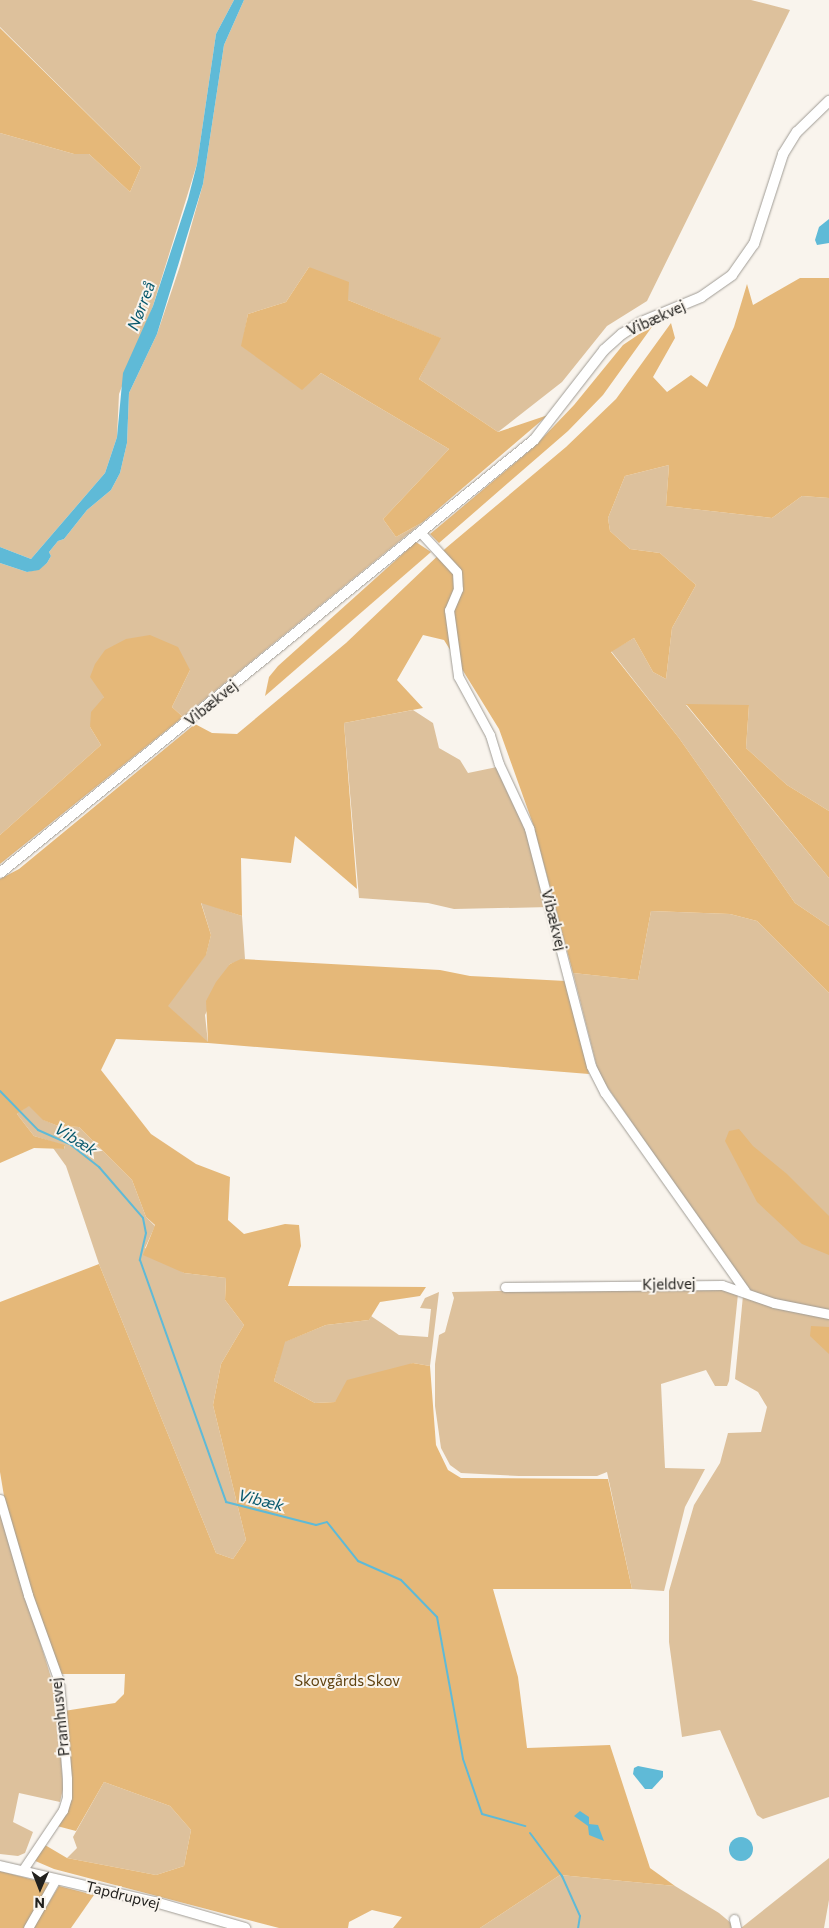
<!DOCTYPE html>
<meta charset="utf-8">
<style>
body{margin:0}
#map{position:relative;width:829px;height:1928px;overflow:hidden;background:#f9f4ed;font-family:Commissioner,sans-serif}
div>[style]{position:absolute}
.green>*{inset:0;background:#ddc19c}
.forest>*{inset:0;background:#e5b879}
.water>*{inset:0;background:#5fbad7}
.round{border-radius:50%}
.stream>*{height:2px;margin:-1px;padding:0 1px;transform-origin:1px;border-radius:1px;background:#5fbad7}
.roads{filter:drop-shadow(0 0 1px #a09c95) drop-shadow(0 0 1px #a09c95)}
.minor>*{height:9px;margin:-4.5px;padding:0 4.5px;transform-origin:4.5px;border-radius:4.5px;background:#fff}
.tertiary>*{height:10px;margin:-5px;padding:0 5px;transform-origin:5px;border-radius:5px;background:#fff}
span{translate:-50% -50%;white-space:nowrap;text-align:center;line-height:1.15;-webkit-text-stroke:4px #f9f4ed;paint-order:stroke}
.street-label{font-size:15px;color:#22211e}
.park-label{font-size:15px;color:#604210}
.water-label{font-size:16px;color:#07586c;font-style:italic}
.north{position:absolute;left:15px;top:1863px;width:50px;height:50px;-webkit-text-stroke:4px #f9f4ed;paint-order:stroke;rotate:181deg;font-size:14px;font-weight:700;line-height:20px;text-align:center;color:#22211e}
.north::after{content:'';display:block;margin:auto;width:18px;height:22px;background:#22211e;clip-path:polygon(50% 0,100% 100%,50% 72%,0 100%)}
</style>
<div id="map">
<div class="green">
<div style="clip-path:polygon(0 0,234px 0,216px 34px,197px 164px,153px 306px,119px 394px,117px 437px,105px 473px,31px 559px,0 547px,0 133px,74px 154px,89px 154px,130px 192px,141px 167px,0 27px)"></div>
<div style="clip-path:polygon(244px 0,751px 0,790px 10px,647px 301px,607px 326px,562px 382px,498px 432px,419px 379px,440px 338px,348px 300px,309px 267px,286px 302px,248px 314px,242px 346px,302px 389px,321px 373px,449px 449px,383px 519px,396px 537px,423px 522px,183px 717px,172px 707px,190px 670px,104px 697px,90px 727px,101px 745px,0 835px,0 563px,27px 572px,39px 569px,47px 563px,51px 556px,49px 552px,58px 541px,64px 539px,87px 510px,111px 490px,120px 473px,127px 443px,129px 393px,157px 334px,180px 266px,203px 184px,224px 45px)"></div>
<div style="clip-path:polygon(669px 465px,666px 506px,772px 518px,802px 496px,829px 498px,829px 811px,787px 785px,746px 748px,749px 705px,686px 705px,829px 878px,829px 926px,795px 903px,679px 738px,611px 651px,634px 638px,653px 672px,666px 679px,672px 628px,696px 585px,660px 553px,630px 549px,610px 531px,608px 518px,625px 476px)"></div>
<div style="clip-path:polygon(413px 710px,433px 723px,439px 748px,460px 760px,468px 773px,497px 767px,528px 830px,550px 907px,454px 909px,428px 903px,359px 898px,344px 723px)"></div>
<div style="clip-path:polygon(201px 902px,242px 916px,245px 959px,230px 964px,205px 1015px,208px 1043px,167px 1006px,206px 954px,211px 935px)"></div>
<div style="clip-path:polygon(651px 911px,730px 914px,757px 921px,829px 993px,829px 1797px,763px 1819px,757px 1815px,720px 1730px,682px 1737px,669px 1642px,669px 1591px,694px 1505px,720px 1463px,728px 1433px,761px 1432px,767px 1407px,758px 1392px,735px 1379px,744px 1285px,599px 1075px,573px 973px,638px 980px)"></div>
<div style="clip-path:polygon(29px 1105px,44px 1120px,58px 1126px,79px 1127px,132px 1180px,146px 1217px,155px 1226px,145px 1248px,184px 1273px,226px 1278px,225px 1300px,244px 1325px,221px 1364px,213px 1405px,246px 1540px,233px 1559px,216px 1553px,99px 1264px,66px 1166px,53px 1148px,64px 1149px,65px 1146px,34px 1136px,17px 1114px)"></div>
<div style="clip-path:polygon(708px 1287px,738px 1294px,729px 1381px,727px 1386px,715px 1386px,706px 1370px,661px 1384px,665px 1468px,705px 1469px,685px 1507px,664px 1591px,632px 1589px,607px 1472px,597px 1476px,519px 1476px,461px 1473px,450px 1465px,441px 1448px,435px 1406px,435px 1364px,439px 1335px,445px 1332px,454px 1298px,452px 1292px)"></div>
<div style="clip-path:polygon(439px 1292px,430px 1366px,413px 1363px,335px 1402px,315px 1403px,274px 1381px,284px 1342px,326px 1325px,369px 1320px,371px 1316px,399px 1335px,428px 1337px,431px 1309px,420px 1308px,425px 1298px)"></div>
<div style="clip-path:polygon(0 1511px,57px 1697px,63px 1789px,60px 1802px,19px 1793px,13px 1822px,33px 1832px,25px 1853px,18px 1856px,0 1854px)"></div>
<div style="clip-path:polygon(104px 1782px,170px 1806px,191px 1830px,184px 1866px,156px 1875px,67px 1858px,77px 1848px,73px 1837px)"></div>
<div style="clip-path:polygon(829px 1858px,829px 1900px,824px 1928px,741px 1928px)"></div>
<div style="clip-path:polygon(560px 1875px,675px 1886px,719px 1913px,731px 1923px,732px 1928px,480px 1928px)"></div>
</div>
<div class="forest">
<div style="clip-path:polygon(0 28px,141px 167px,130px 192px,89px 154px,74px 154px,0 133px)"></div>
<div style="clip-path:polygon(309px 267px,349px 282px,348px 300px,441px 338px,419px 379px,498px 432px,548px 415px,423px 522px,396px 537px,383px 519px,449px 449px,321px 373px,302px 390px,241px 346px,248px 314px,286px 302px)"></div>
<div style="clip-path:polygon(800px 278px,829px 278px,829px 498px,802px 496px,772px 518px,666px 506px,669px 465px,625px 476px,608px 518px,610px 531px,630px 549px,660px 553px,696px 585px,672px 628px,666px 679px,653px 672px,634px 638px,611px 652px,679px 738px,795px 903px,829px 926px,829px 993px,757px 921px,730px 914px,651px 911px,638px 980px,573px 973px,533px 824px,499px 729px,444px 640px,423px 635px,397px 680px,423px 708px,344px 723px,357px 889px,295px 836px,291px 863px,241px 858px,242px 916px,201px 903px,211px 935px,206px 955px,168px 1006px,208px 1042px,206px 1001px,216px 982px,230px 964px,241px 959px,440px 970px,470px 976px,566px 981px,589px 1074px,208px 1043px,116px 1039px,101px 1070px,151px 1134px,196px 1164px,230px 1177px,228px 1220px,244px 1234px,285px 1224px,299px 1225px,301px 1246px,288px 1286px,426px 1287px,420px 1296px,380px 1302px,369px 1320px,326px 1325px,285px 1342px,274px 1381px,315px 1403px,335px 1402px,347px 1380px,413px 1363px,430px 1366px,436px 1445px,448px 1470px,461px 1478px,608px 1479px,632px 1589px,493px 1589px,518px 1677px,527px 1748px,610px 1745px,650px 1868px,675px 1886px,560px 1875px,480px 1928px,393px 1928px,402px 1917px,372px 1910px,349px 1922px,348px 1928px,279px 1928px,54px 1869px,33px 1860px,45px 1845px,67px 1858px,156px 1875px,184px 1866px,191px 1830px,170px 1806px,104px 1782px,76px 1831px,57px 1826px,66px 1807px,64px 1711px,115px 1703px,124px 1694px,125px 1674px,60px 1674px,37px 1612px,6px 1508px,0 1472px,0 1302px,99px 1264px,216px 1553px,233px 1559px,246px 1540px,213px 1405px,221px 1364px,244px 1325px,225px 1300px,226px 1278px,184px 1273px,143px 1255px,155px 1225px,146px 1217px,132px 1180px,79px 1127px,58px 1126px,43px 1120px,29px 1106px,17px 1114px,34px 1136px,65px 1145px,64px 1149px,34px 1148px,0 1163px,0 879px,19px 869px,195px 724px,212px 733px,237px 734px,346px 643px,446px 548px,566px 447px,616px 399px,671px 323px,675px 338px,653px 377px,667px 392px,691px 375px,707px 387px,734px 327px,747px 284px,753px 305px)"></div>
<div style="clip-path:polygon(654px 324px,603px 395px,568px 431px,439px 543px,430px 534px,534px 447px,574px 405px,623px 345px)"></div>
<div style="clip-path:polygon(416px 542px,431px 552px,265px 696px,269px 677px,278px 666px)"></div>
<div style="clip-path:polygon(150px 635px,178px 647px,190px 670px,172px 707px,183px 717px,0 864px,0 835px,101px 745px,90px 727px,91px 712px,104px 697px,90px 677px,95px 664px,105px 650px,126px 639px)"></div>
<div style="clip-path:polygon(686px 704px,749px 705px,746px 748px,787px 785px,829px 811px,829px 878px)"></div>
<div style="clip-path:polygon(739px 1129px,753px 1146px,787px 1174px,829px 1216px,829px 1255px,802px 1244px,757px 1202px,725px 1141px,729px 1131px)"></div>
<div style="clip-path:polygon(811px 1326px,829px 1327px,829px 1354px,810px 1336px)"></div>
<div style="clip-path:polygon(0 1871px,49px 1884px,25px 1928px,0 1928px)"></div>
<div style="clip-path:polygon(59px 1886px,94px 1895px,71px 1928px,33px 1928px)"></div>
</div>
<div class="water">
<div style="clip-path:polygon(234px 0,244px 0,224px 45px,203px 184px,157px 334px,129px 393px,127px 443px,120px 473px,111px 490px,87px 510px,64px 539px,58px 541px,49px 552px,51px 556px,47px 563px,39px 570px,27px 572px,0 563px,0 547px,31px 559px,105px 473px,117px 437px,123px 373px,153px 306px,188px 199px,197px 164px,216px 34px)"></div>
<div style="clip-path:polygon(829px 203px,829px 243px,817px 245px,815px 240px,819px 227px,829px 219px)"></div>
<div style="clip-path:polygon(638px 1766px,663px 1771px,663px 1777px,652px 1789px,645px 1789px,633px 1774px,634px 1768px)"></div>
<div style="clip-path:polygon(580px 1811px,589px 1817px,589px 1824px,598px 1825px,604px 1841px,589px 1835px,588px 1826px,574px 1816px)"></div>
<div class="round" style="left:729px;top:1837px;width:24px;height:24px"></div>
</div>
<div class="stream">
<div style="left:0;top:1091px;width:54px;rotate:45.7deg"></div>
<div style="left:38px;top:1130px;width:36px;rotate:24deg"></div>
<div style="left:71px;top:1145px;width:36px;rotate:38deg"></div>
<div style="left:99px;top:1167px;width:67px;rotate:49.2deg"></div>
<div style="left:143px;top:1218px;width:15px;rotate:79deg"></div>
<div style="left:146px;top:1233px;width:28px;rotate:103deg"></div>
<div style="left:140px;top:1260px;width:257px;rotate:70.4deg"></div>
<div style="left:226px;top:1502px;width:93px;rotate:14.3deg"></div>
<div style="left:316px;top:1525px;width:11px;rotate:-15deg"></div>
<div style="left:327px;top:1522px;width:50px;rotate:51.5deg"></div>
<div style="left:358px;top:1561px;width:47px;rotate:23.8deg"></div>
<div style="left:401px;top:1580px;width:52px;rotate:45.8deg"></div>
<div style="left:437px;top:1617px;width:144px;rotate:79.6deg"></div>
<div style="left:463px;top:1759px;width:58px;rotate:70.9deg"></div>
<div style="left:482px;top:1814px;width:45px;rotate:15.6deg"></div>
<div style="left:530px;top:1833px;width:54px;rotate:53.3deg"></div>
<div style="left:562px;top:1876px;width:44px;rotate:65.8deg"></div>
<div style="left:580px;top:1916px;width:12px;rotate:99deg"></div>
</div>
<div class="roads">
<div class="minor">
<div style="left:420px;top:532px;width:54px;rotate:47.2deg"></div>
<div style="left:457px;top:572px;width:17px;rotate:87deg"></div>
<div style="left:458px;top:589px;width:23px;rotate:113deg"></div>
<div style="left:449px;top:610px;width:67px;rotate:82.2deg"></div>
<div style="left:458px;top:676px;width:67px;rotate:61.5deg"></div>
<div style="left:490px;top:735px;width:30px;rotate:73deg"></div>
<div style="left:499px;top:764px;width:71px;rotate:64.9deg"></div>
<div style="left:529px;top:828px;width:246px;rotate:75.4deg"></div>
<div style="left:591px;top:1066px;width:30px;rotate:63deg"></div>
<div style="left:605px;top:1093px;width:242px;rotate:54.7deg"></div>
<div style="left:505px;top:1287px;width:217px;rotate:-0.5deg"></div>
<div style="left:722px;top:1285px;width:55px;rotate:19.1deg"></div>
<div style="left:774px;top:1303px;width:56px;rotate:11.3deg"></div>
<div style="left:0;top:1499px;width:100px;rotate:73.7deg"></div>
<div style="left:28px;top:1595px;width:91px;rotate:70.2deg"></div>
<div style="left:59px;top:1681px;width:98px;rotate:85.3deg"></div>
<div style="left:67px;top:1779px;width:18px;rotate:90deg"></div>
<div style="left:67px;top:1797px;width:14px;rotate:107deg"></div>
<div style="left:63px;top:1810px;width:73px;rotate:123.9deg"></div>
<div style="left:734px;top:1919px;width:9px;rotate:77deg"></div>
<div style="left:28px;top:1928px;width:56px;rotate:-60.3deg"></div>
</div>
<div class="tertiary">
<div style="left:0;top:873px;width:687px;rotate:-39.04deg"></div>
<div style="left:534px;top:440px;width:114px;rotate:-52.1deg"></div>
<div style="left:604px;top:350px;width:24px;rotate:-42deg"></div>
<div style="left:622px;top:334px;width:22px;rotate:-32deg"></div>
<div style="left:641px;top:322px;width:65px;rotate:-22.6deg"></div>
<div style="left:701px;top:297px;width:38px;rotate:-35deg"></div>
<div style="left:732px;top:275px;width:38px;rotate:-55deg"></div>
<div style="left:754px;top:244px;width:95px;rotate:-72.1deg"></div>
<div style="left:783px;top:154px;width:26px;rotate:-58deg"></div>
<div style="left:797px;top:132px;width:45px;rotate:-44.1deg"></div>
<div style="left:0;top:1866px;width:159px;rotate:13.1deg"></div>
<div style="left:155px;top:1902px;width:94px;rotate:16.1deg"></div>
</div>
</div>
<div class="street-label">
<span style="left:656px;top:318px;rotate:-25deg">Vibækvej</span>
<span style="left:211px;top:703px;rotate:-39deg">Vibækvej</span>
<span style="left:554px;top:920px;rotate:76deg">Vibækvej</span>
<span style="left:669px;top:1284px;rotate:-1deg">Kjeldvej</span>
<span style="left:60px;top:1717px;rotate:-96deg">Pramhusvej</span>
<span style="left:123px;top:1895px;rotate:14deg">Tapdrupvej</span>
</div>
<div class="park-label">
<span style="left:347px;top:1681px">Skovgårds Skov</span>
</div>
<div class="water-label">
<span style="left:141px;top:306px;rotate:-69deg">Nørreå</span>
<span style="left:76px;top:1139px;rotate:32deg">Vibæk</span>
<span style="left:261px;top:1500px;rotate:14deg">Vibæk</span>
</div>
<div class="north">N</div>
</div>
